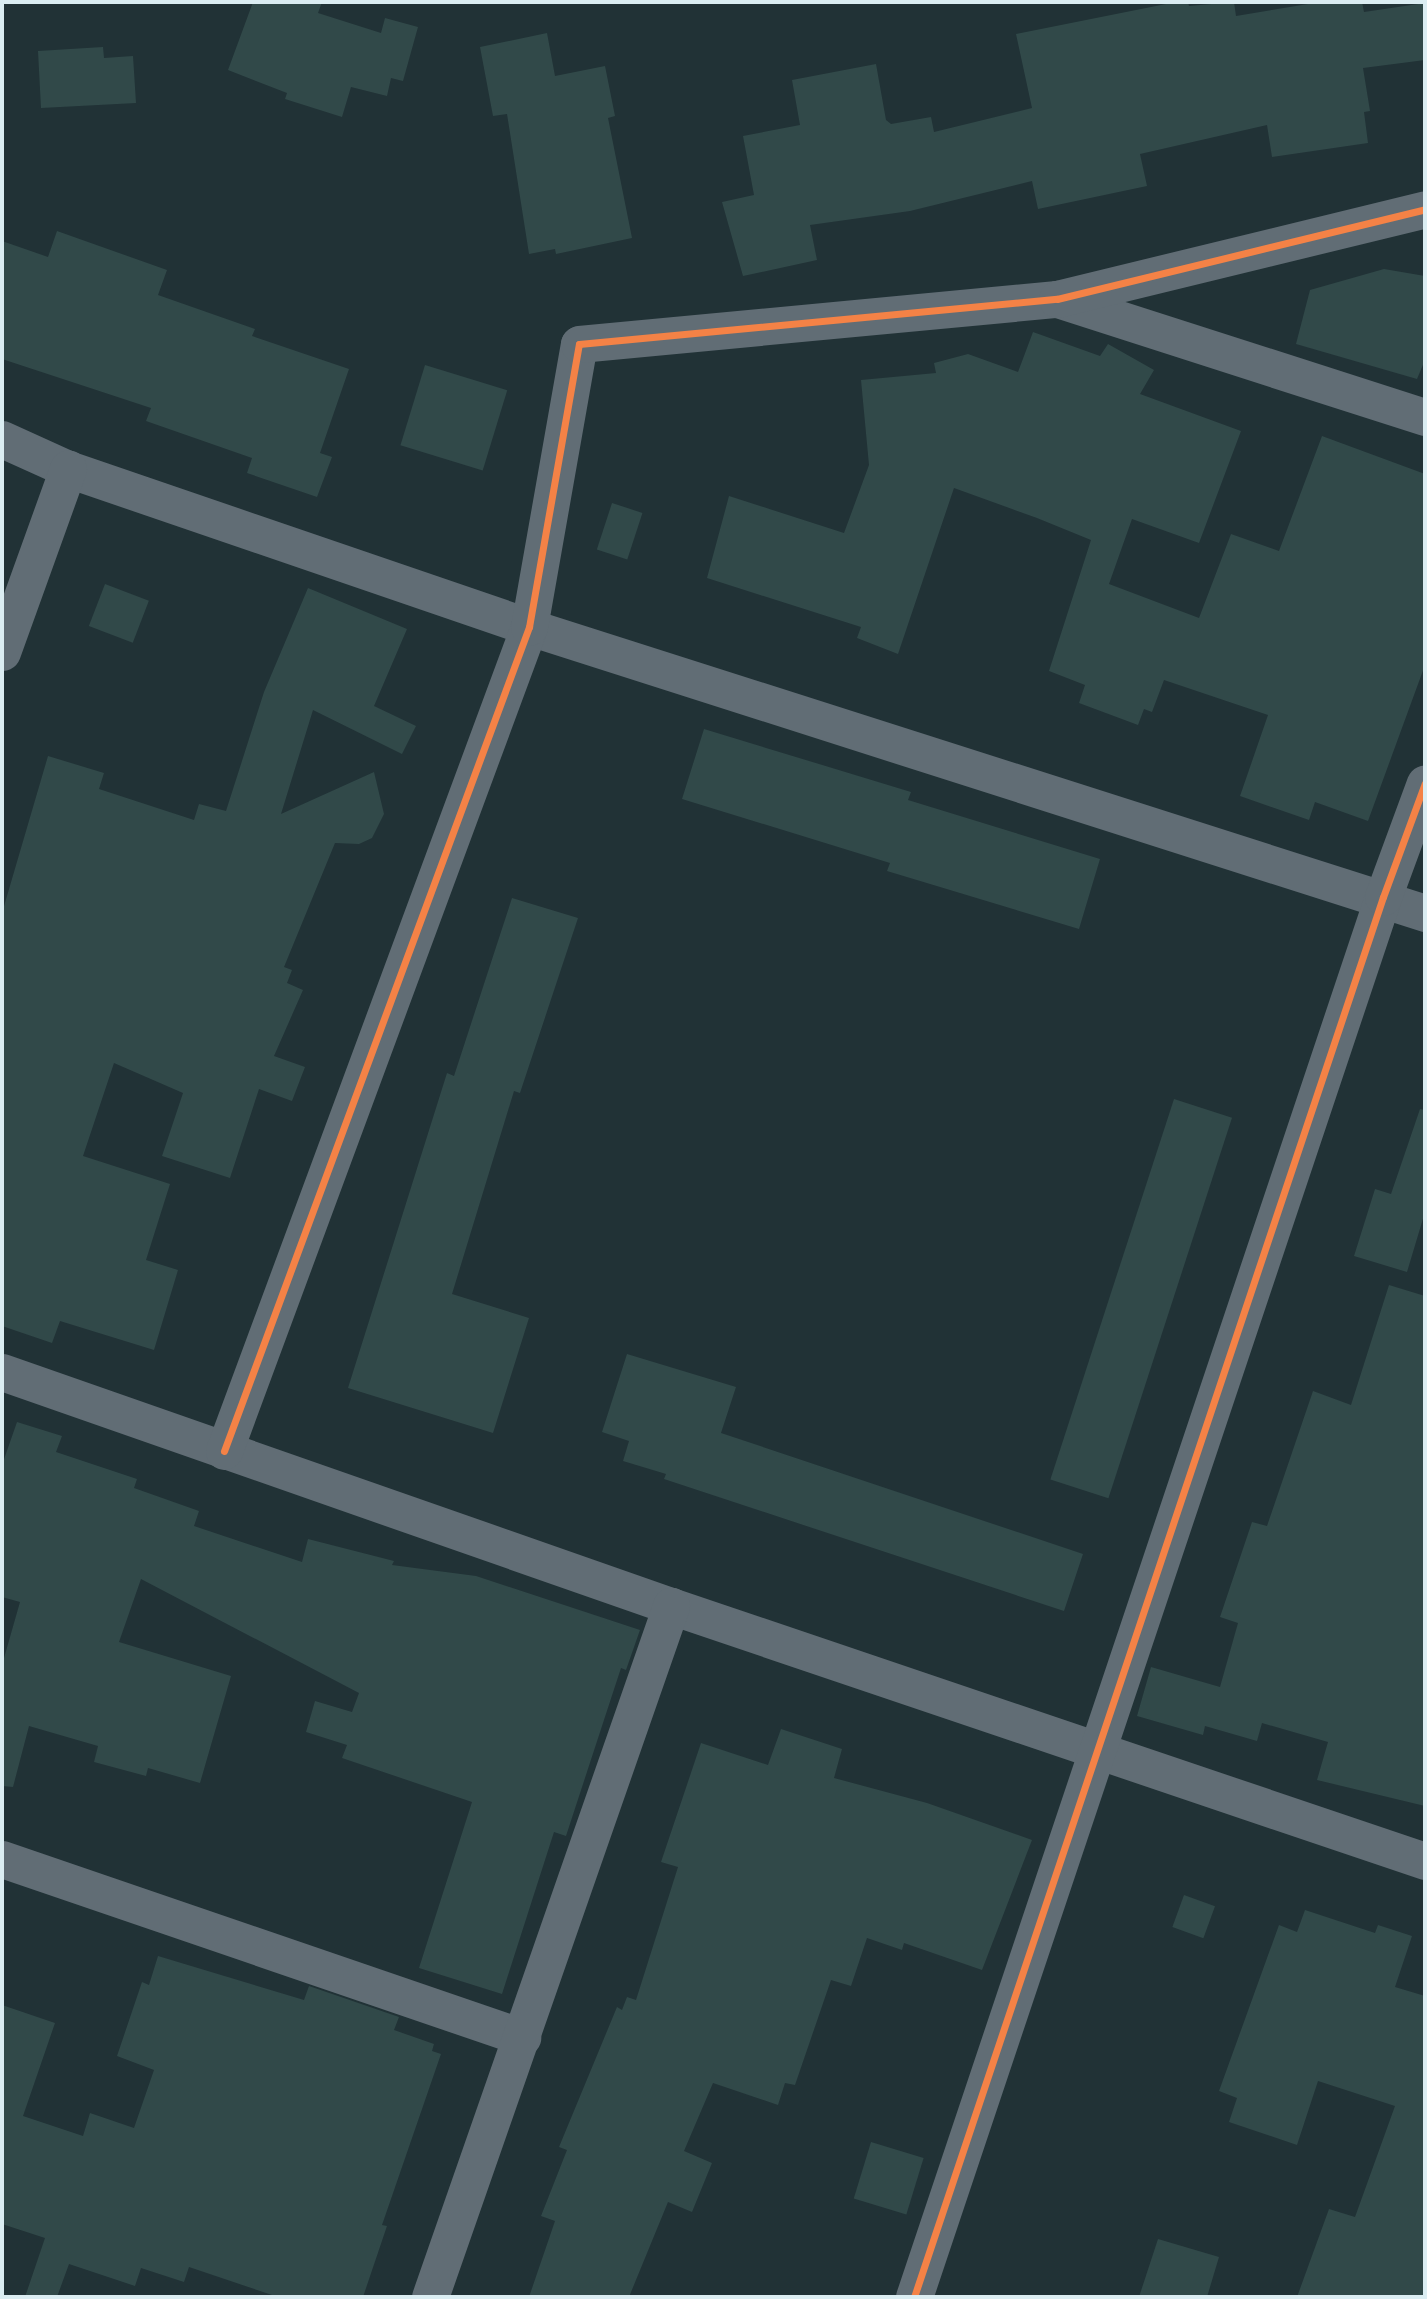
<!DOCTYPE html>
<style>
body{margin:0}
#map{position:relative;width:1427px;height:2299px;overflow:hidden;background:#213236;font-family:"Sofia Sans Condensed",sans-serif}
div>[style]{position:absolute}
.building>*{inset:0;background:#314949;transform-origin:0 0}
.street>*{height:37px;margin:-18.5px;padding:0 18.5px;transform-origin:18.5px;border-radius:18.5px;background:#616d75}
.cycleway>*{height:7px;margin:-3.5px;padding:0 3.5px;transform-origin:3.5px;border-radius:3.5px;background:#f48246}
span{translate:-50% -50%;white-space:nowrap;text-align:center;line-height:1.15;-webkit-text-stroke:6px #0c2d35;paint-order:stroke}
.frame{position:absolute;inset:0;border:4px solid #dbedf2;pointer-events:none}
</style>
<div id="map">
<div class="building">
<div style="clip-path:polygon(253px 2px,322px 2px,318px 13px,381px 33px,385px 18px,418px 27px,403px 81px,391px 78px,387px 96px,351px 87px,342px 117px,285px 99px,287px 93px,228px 70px)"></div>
<div style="clip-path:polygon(1176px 2px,1188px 2px,1189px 6px,1234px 2px,1236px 16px,1320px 2px,1362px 2px,1364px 12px,1425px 3px,1425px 60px,1363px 68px,1370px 111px,1364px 112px,1368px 143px,1272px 157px,1267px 125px,1140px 154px,1147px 186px,1038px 209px,1032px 181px,910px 211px,810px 225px,817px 260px,743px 276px,722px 202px,754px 195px,743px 136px,800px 125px,792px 80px,876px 64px,886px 120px,891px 124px,931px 117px,934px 132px,1032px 108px,1016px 34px)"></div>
<div style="clip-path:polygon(547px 33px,555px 76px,605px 66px,615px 116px,608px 118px,632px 238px,556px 254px,555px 249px,529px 254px,507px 114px,493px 116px,480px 47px)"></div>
<div style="clip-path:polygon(103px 47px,104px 58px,133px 56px,136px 103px,41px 108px,38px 51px)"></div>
<div style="clip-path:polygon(57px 231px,167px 270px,158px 295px,255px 329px,252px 336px,349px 369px,320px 453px,332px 457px,317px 497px,247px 473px,252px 458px,146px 421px,151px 408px,2px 359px,2px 241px,48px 257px)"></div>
<div style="clip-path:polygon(1384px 269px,1425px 276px,1425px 360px,1417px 379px,1296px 344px,1310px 290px)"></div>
<div style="clip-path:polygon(1033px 332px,1100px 356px,1108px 344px,1154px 370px,1140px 394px,1241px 431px,1199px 543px,1132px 519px,1109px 584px,1199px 618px,1231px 534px,1279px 551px,1322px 436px,1425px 474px,1425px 665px,1368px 821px,1315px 802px,1309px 820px,1240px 796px,1268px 715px,1164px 680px,1152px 712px,1144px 709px,1138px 725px,1079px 703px,1085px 685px,1049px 671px,1091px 540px,1037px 518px,954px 488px,898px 654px,857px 638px,861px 627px,707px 578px,729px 496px,844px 533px,869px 465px,861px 380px,936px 373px,934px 363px,968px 354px,1018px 372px)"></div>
<div style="left:425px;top:365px;width:86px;height:84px;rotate:17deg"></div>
<div style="left:612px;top:503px;width:32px;height:49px;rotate:18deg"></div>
<div style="left:105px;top:584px;width:47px;height:45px;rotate:21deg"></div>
<div style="clip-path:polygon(308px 588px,407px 629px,374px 706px,416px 726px,402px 754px,313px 710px,281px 814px,374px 772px,384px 814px,372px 838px,359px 844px,335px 843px,284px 967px,292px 970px,287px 983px,303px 990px,274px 1056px,305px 1067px,292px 1101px,259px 1089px,230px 1178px,162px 1156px,183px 1093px,114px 1063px,83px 1156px,170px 1184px,146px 1260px,178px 1270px,154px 1350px,60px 1321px,52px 1343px,2px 1326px,2px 913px,48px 756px,104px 773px,99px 789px,194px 820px,199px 804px,226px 811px,264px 692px)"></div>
<div style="clip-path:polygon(704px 729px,911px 792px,908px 800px,1100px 859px,1079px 929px,887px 871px,890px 863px,682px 799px)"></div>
<div style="clip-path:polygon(512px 898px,578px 918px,520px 1093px,514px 1091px,452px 1294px,529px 1318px,493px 1433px,348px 1388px,447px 1073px,454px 1076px)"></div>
<div style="left:1174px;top:1099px;width:61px;height:400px;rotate:18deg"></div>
<div style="clip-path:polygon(1420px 1109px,1425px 1110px,1425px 1212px,1407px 1272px,1354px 1256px,1375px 1189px,1391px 1194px)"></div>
<div style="clip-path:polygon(1389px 1285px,1425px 1296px,1425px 1806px,1317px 1780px,1328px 1742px,1262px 1723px,1257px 1741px,1205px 1726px,1203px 1735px,1137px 1716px,1151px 1667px,1220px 1687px,1238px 1623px,1220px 1617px,1252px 1522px,1267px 1526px,1313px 1391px,1351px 1405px)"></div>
<div style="clip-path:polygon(627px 1354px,736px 1387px,721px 1433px,1083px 1554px,1064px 1611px,664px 1479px,666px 1474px,623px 1461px,629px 1441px,602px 1432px)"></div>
<div style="clip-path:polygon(17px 1422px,62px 1436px,56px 1452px,137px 1479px,134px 1488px,199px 1511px,194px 1526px,302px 1562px,308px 1539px,394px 1561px,392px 1565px,476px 1576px,640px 1630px,626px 1670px,621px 1668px,566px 1836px,554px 1832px,502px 1994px,419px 1968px,472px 1802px,342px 1758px,347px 1745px,306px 1732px,315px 1701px,352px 1712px,359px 1693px,141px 1579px,119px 1642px,231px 1676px,200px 1783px,148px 1768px,146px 1776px,94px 1762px,98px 1746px,29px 1726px,13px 1787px,2px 1786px,2px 1665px,20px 1602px,2px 1597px,2px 1465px)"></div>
<div style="clip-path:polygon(781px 1729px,842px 1749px,834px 1778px,927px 1803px,1032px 1840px,982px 1970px,904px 1943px,902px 1950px,867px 1938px,851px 1986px,831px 1980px,795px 2085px,785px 2083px,778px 2105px,713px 2083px,684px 2151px,712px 2163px,692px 2212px,668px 2202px,629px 2297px,529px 2297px,555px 2221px,541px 2216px,567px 2150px,559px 2147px,617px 2007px,622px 2010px,627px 1997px,636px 2000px,678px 1867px,661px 1862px,701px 1743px,768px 1765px)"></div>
<div style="left:1184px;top:1895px;width:33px;height:34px;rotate:20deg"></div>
<div style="clip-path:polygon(1305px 1910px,1375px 1933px,1378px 1925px,1412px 1936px,1395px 1987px,1425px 1996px,1425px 2297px,1297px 2297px,1329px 2209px,1355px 2217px,1395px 2106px,1318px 2081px,1297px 2145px,1229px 2122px,1237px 2098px,1219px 2091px,1279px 1925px,1297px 1932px)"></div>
<div style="clip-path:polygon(158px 1956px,304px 2000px,309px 1986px,399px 2017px,394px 2030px,434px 2044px,432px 2051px,441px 2054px,382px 2225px,387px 2226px,363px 2297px,278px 2297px,189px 2267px,184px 2282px,141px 2268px,135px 2286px,69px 2264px,57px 2297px,25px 2297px,45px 2238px,2px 2224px,2px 2005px,55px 2023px,23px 2116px,83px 2136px,90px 2113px,134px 2128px,154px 2070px,117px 2056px,142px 1982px,149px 1985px)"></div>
<div style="left:871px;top:2142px;width:55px;height:59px;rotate:17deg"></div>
<div style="clip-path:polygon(1158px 2239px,1219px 2257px,1207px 2297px,1139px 2297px)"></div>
</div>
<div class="street">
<div style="left:1057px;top:299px;width:386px;rotate:17.8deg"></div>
<div style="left:2px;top:439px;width:72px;rotate:24.4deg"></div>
<div style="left:68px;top:469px;width:487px;rotate:18.9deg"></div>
<div style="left:529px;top:627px;width:941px;rotate:17.7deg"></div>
<div style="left:2px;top:652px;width:195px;rotate:-70.2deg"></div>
<div style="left:2px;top:1372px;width:709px;rotate:19.28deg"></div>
<div style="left:671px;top:1606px;width:796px;rotate:18.69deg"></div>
<div style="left:224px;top:1451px;width:879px;rotate:-69.69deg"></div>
<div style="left:529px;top:627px;width:287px;rotate:-80deg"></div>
<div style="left:579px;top:344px;width:480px;rotate:-5.4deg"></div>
<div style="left:1057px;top:299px;width:379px;rotate:-13.7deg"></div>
<div style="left:2px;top:1859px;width:550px;rotate:18.9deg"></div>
<div style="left:430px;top:2297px;width:732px;rotate:-70.77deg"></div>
<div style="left:914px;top:2297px;width:1476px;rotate:-71.48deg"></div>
<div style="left:1383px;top:897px;width:121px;rotate:-69.8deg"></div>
</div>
<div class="cycleway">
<div style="left:224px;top:1451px;width:879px;rotate:-69.69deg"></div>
<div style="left:529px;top:627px;width:287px;rotate:-80deg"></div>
<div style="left:579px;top:344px;width:480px;rotate:-5.4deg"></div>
<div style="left:1057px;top:299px;width:379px;rotate:-13.7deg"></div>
<div style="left:914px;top:2297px;width:1476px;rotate:-71.48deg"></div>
<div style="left:1383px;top:897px;width:121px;rotate:-69.8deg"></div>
</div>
<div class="frame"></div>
</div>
